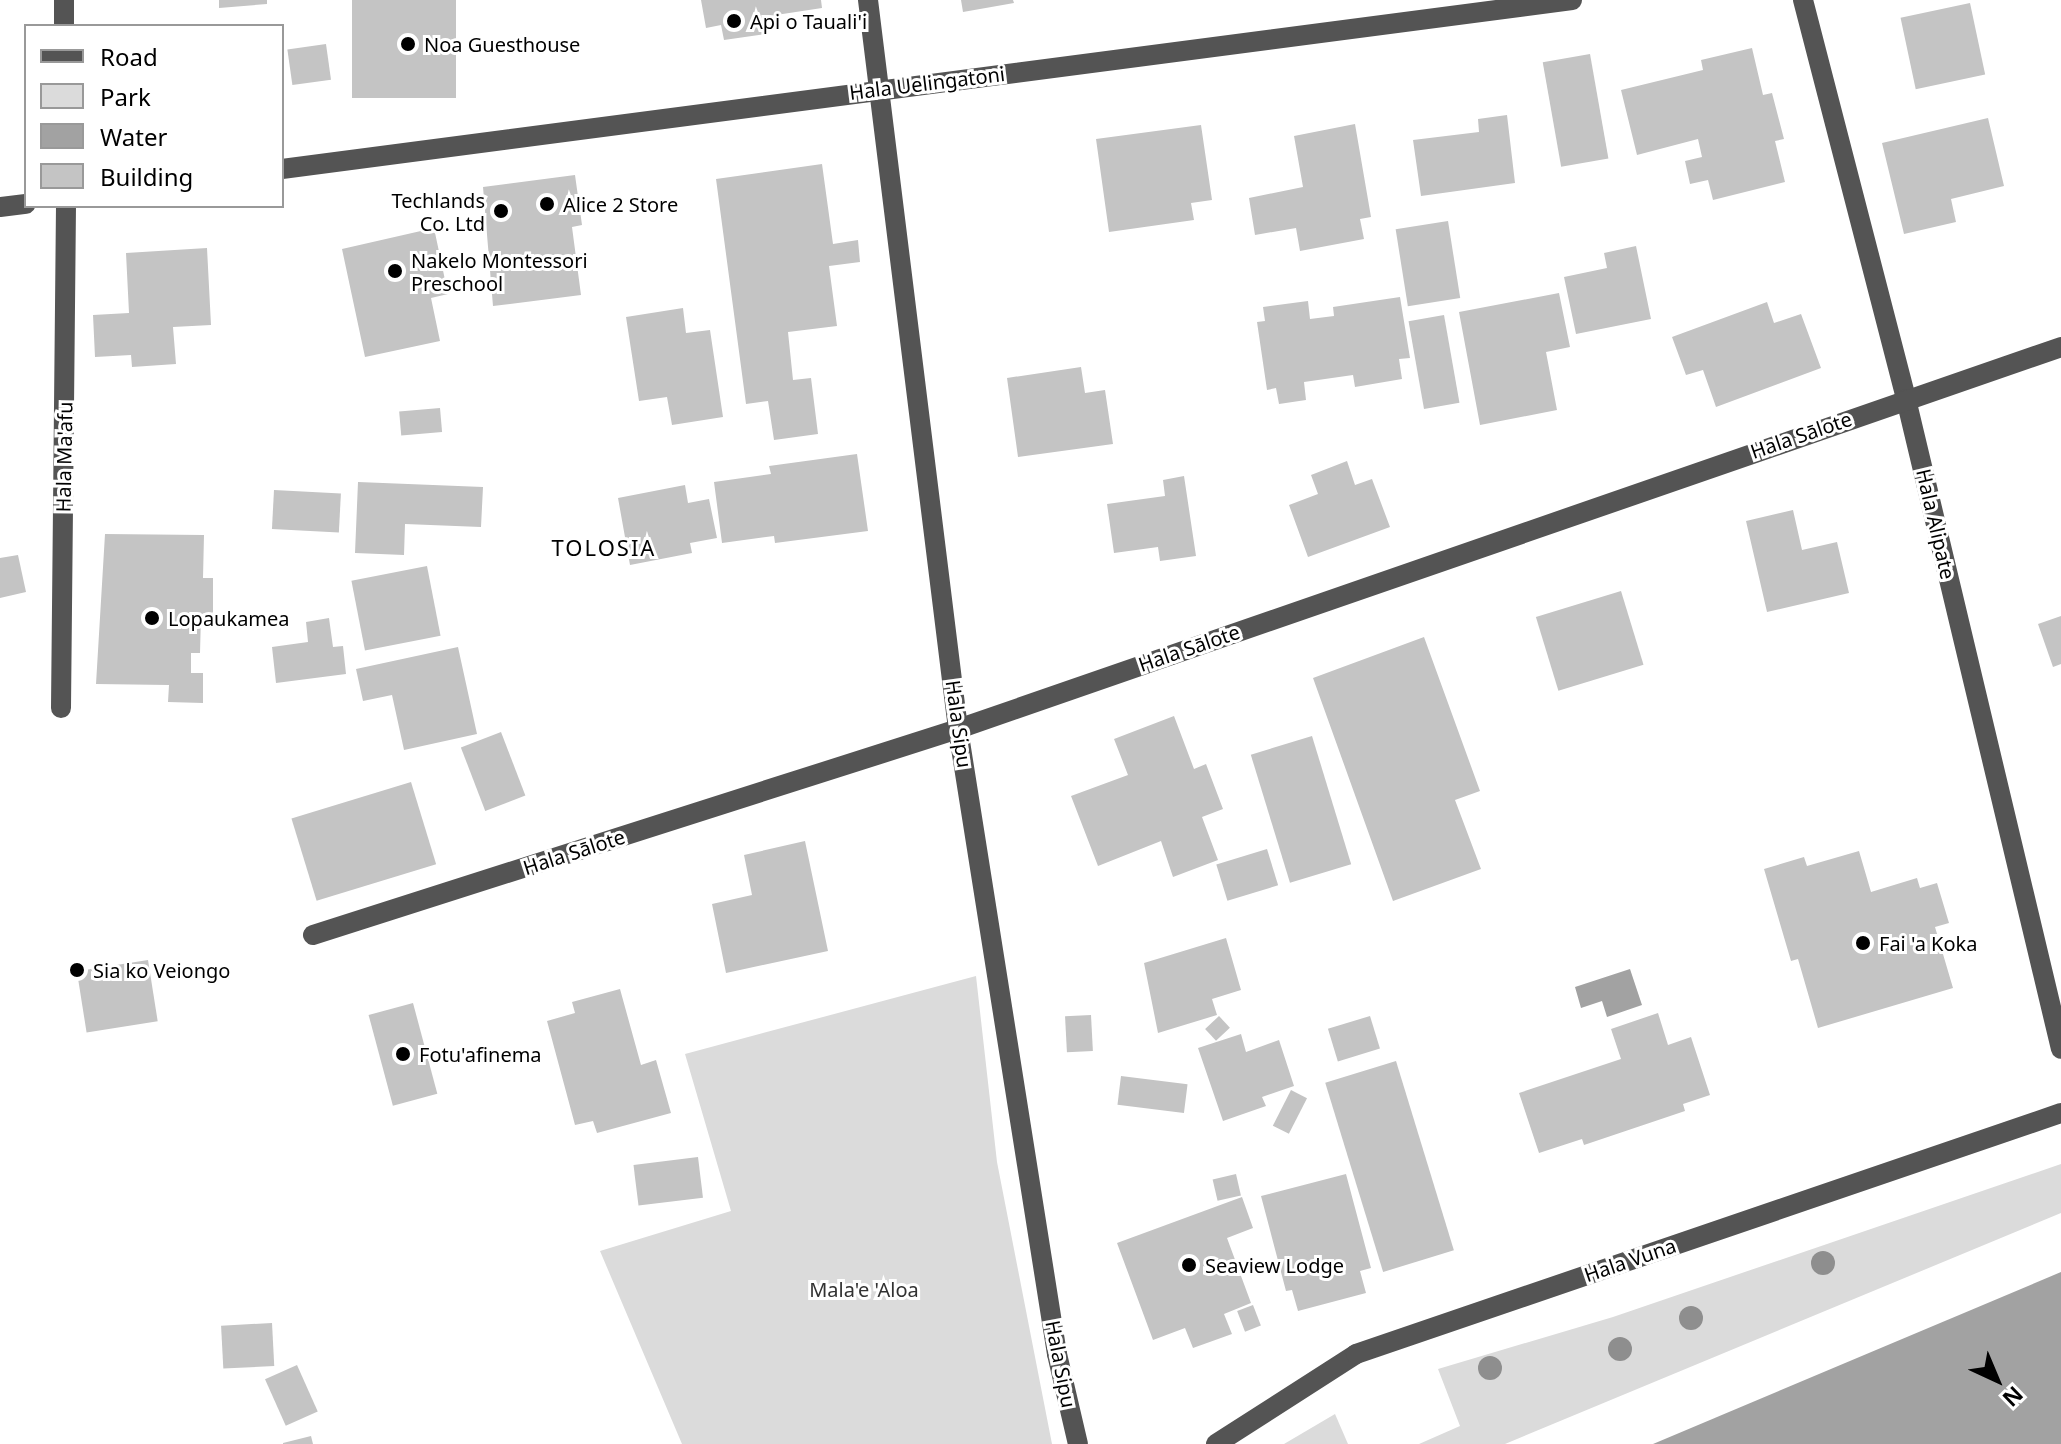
<!DOCTYPE html>
<meta charset="utf-8">
<style>
body{margin:0}
#map{position:relative;width:2061px;height:1444px;overflow:hidden;background:#fff;font-family:"Noto Sans",sans-serif}
div>[style]{position:absolute}
.green>*{inset:0;background:#dbdbdb}
.water>*{inset:0;background:#a2a2a2}
.building>*{inset:0;background:#c4c4c4;transform-origin:0 0}
.minor>*{height:20px;margin:-10px;padding:0 10px;transform-origin:10px;border-radius:10px;background:#545454}
.trees>*{width:24px;height:24px;margin:-12px;border-radius:50%;background:#8e8e8e}
.dots>*{width:22px;height:22px;translate:-50% -50%;box-sizing:border-box;border:4px solid #fff;border-radius:50%}
span{translate:-50% -50%;white-space:nowrap;text-align:center;line-height:1.15;-webkit-text-stroke:6px #fff;paint-order:stroke}
.poi-label{font-size:20px;color:#000}
.left{translate:0 -50%;text-align:left}
.right{translate:-100% -50%;text-align:right}
.street-label{font-size:20px;color:#000}
.park-label{font-size:20px;color:#323232}
.neighbourhood-label{font-size:22px;color:#000;letter-spacing:2px}
.legend{position:absolute;left:24px;top:24px;width:260px;height:184px;box-sizing:border-box;background:#fff;border:2px solid #999;margin:0;padding:10px 14px;list-style:none;font-size:24px;color:#000}
.legend li{display:flex;align-items:center;gap:16px;height:40px}
.legend b{width:40px;border:2px solid #999}
.north{position:absolute;left:1957px;top:1340px;width:80px;height:80px;-webkit-text-stroke:6px #fff;paint-order:stroke;rotate:136deg;font-size:22px;font-weight:700;line-height:32px;text-align:center;color:#000}
.north::after{content:'';display:block;margin:auto;width:28px;height:36px;background:#000;clip-path:polygon(50% 0,100% 100%,50% 72%,0 100%)}
</style>
<div id="map">
<div class="green">
<div style="clip-path:polygon(976px 976px,997px 1162px,1052px 1444px,682px 1444px,600px 1251px,731px 1211px,685px 1054px)"></div>
<div style="clip-path:polygon(2061px 1164px,2061px 1213px,1505px 1444px,1419px 1444px,1460px 1426px,1438px 1369px,1613px 1317px)"></div>
<div style="clip-path:polygon(1335px 1414px,1348px 1444px,1284px 1444px)"></div>
</div>
<div class="water">
<div style="clip-path:polygon(1630px 969px,1642px 1005px,1607px 1017px,1602px 1001px,1581px 1008px,1575px 987px)"></div>
<div style="clip-path:polygon(2061px 1272px,2061px 1444px,1653px 1444px)"></div>
</div>
<div class="building">
<div style="clip-path:polygon(219px 0,267px 0,267px 4px,219px 8px)"></div>
<div style="left:352px;top:0;width:104px;height:98px"></div>
<div style="clip-path:polygon(701px 0,821px 0,822px 8px,763px 17px,765px 34px,724px 40px,721px 25px,706px 28px)"></div>
<div style="clip-path:polygon(961px 0,1013px 0,1014px 3px,963px 12px)"></div>
<div style="left:1970px;top:3px;width:73px;height:71px;rotate:78deg"></div>
<div style="left:326px;top:44px;width:36px;height:39px;rotate:82deg"></div>
<div style="clip-path:polygon(1752px 48px,1763px 95px,1772px 93px,1784px 139px,1775px 141px,1785px 182px,1713px 200px,1708px 180px,1690px 184px,1685px 161px,1702px 157px,1698px 139px,1637px 155px,1621px 90px,1703px 70px,1701px 60px)"></div>
<div style="left:1590px;top:54px;width:106px;height:48px;rotate:80deg"></div>
<div style="clip-path:polygon(1507px 115px,1515px 183px,1421px 196px,1413px 140px,1479px 132px,1478px 119px)"></div>
<div style="clip-path:polygon(1988px 118px,2004px 186px,1951px 199px,1956px 222px,1904px 234px,1882px 143px)"></div>
<div style="clip-path:polygon(1355px 124px,1371px 217px,1360px 219px,1364px 239px,1300px 251px,1296px 228px,1255px 235px,1249px 198px,1303px 187px,1294px 136px)"></div>
<div style="clip-path:polygon(1201px 125px,1212px 200px,1191px 203px,1194px 220px,1109px 232px,1096px 139px)"></div>
<div style="clip-path:polygon(822px 164px,833px 244px,858px 240px,860px 262px,829px 266px,837px 326px,788px 332px,793px 380px,811px 378px,818px 434px,774px 440px,768px 401px,746px 404px,716px 179px)"></div>
<div style="clip-path:polygon(575px 175px,582px 225px,572px 227px,581px 295px,493px 306px,483px 187px)"></div>
<div style="left:1448px;top:221px;width:78px;height:53px;rotate:81deg"></div>
<div style="clip-path:polygon(434px 228px,448px 294px,431px 298px,440px 341px,365px 357px,342px 249px)"></div>
<div style="clip-path:polygon(1636px 246px,1651px 319px,1576px 334px,1564px 277px,1607px 268px,1604px 253px)"></div>
<div style="clip-path:polygon(207px 248px,211px 325px,173px 327px,176px 364px,132px 367px,131px 355px,95px 357px,93px 315px,129px 313px,126px 253px)"></div>
<div style="clip-path:polygon(1559px 293px,1570px 347px,1546px 352px,1557px 410px,1480px 425px,1459px 312px)"></div>
<div style="clip-path:polygon(1400px 297px,1410px 358px,1399px 359px,1402px 379px,1355px 387px,1353px 375px,1304px 382px,1306px 400px,1279px 404px,1276px 388px,1267px 390px,1257px 322px,1265px 321px,1263px 307px,1308px 301px,1310px 319px,1334px 316px,1333px 307px)"></div>
<div style="clip-path:polygon(1767px 302px,1774px 323px,1801px 314px,1821px 368px,1716px 407px,1703px 370px,1686px 375px,1672px 337px)"></div>
<div style="clip-path:polygon(683px 308px,686px 333px,710px 330px,723px 417px,672px 425px,667px 397px,639px 401px,626px 317px)"></div>
<div style="left:1444px;top:315px;width:89px;height:36px;rotate:80deg"></div>
<div style="clip-path:polygon(1081px 367px,1085px 393px,1105px 390px,1113px 444px,1018px 457px,1007px 378px)"></div>
<div style="left:440px;top:408px;width:24px;height:41px;rotate:85deg"></div>
<div style="clip-path:polygon(857px 454px,868px 531px,775px 543px,774px 536px,722px 543px,714px 482px,771px 474px,769px 466px)"></div>
<div style="clip-path:polygon(1347px 461px,1355px 485px,1372px 479px,1390px 527px,1308px 557px,1289px 505px,1318px 494px,1311px 475px)"></div>
<div style="clip-path:polygon(1184px 476px,1196px 556px,1160px 561px,1158px 547px,1114px 553px,1107px 504px,1165px 496px,1163px 480px)"></div>
<div style="clip-path:polygon(358px 482px,483px 487px,481px 527px,405px 524px,404px 555px,355px 553px)"></div>
<div style="clip-path:polygon(685px 485px,688px 503px,709px 499px,717px 538px,690px 543px,692px 553px,630px 565px,618px 498px)"></div>
<div style="left:274px;top:490px;width:67px;height:39px;rotate:3deg"></div>
<div style="clip-path:polygon(1793px 510px,1802px 550px,1837px 542px,1849px 593px,1767px 612px,1746px 521px)"></div>
<div style="clip-path:polygon(105px 534px,204px 535px,203px 578px,213px 578px,213px 615px,201px 615px,200px 653px,191px 653px,191px 673px,203px 673px,203px 703px,168px 702px,169px 685px,96px 684px)"></div>
<div style="clip-path:polygon(18px 555px,26px 592px,0 598px,0 558px)"></div>
<div style="left:427px;top:566px;width:71px;height:77px;rotate:79deg"></div>
<div style="left:1621px;top:591px;width:77px;height:89px;rotate:73deg"></div>
<div style="clip-path:polygon(2061px 616px,2061px 664px,2053px 667px,2038px 624px)"></div>
<div style="clip-path:polygon(329px 618px,333px 647px,343px 646px,346px 674px,276px 683px,272px 647px,308px 642px,306px 622px)"></div>
<div style="clip-path:polygon(1424px 637px,1480px 791px,1455px 800px,1481px 869px,1393px 901px,1313px 678px)"></div>
<div style="clip-path:polygon(458px 647px,477px 734px,404px 750px,392px 695px,363px 701px,356px 669px)"></div>
<div style="clip-path:polygon(1174px 716px,1194px 769px,1206px 764px,1223px 809px,1202px 817px,1218px 860px,1173px 877px,1161px 841px,1098px 866px,1071px 796px,1128px 775px,1114px 739px)"></div>
<div style="left:501px;top:732px;width:68px;height:43px;rotate:69deg"></div>
<div style="left:1312px;top:736px;width:134px;height:64px;rotate:73deg"></div>
<div style="left:411px;top:782px;width:86px;height:125px;rotate:73deg"></div>
<div style="clip-path:polygon(805px 841px,828px 951px,726px 973px,712px 904px,752px 895px,744px 855px)"></div>
<div style="left:1267px;top:849px;width:38px;height:53px;rotate:73deg"></div>
<div style="clip-path:polygon(1859px 851px,1871px 892px,1917px 878px,1920px 888px,1937px 883px,1949px 923px,1935px 927px,1953px 988px,1818px 1028px,1798px 959px,1791px 961px,1764px 869px,1804px 857px,1807px 866px)"></div>
<div style="clip-path:polygon(1226px 938px,1241px 990px,1212px 999px,1217px 1015px,1158px 1033px,1144px 963px)"></div>
<div style="left:148px;top:960px;width:62px;height:72px;rotate:81deg"></div>
<div style="clip-path:polygon(620px 989px,641px 1065px,656px 1060px,671px 1113px,597px 1133px,593px 1121px,575px 1125px,547px 1021px,575px 1013px,572px 1002px)"></div>
<div style="left:413px;top:1003px;width:94px;height:46px;rotate:75deg"></div>
<div style="clip-path:polygon(1658px 1013px,1668px 1045px,1691px 1037px,1710px 1095px,1683px 1104px,1685px 1111px,1584px 1145px,1582px 1139px,1539px 1153px,1519px 1093px,1621px 1059px,1611px 1029px)"></div>
<div style="left:1091px;top:1015px;width:36px;height:26px;rotate:87deg"></div>
<div style="left:1219px;top:1016px;width:16px;height:19px;rotate:47deg"></div>
<div style="left:1370px;top:1016px;width:34px;height:44px;rotate:73deg"></div>
<div style="clip-path:polygon(1241px 1034px,1246px 1052px,1279px 1040px,1294px 1086px,1262px 1097px,1266px 1106px,1223px 1121px,1198px 1048px)"></div>
<div style="left:1396px;top:1061px;width:198px;height:74px;rotate:73deg"></div>
<div style="left:1121px;top:1076px;width:67px;height:29px;rotate:7deg"></div>
<div style="left:1291px;top:1090px;width:18px;height:40px;rotate:27deg"></div>
<div style="left:698px;top:1157px;width:41px;height:65px;rotate:83deg"></div>
<div style="left:1236px;top:1174px;width:22px;height:24px;rotate:77deg"></div>
<div style="clip-path:polygon(1346px 1174px,1371px 1268px,1360px 1271px,1366px 1293px,1298px 1311px,1292px 1290px,1286px 1291px,1261px 1196px)"></div>
<div style="clip-path:polygon(1242px 1197px,1253px 1228px,1227px 1238px,1251px 1303px,1224px 1314px,1232px 1334px,1193px 1348px,1185px 1328px,1153px 1340px,1117px 1243px)"></div>
<div style="left:1253px;top:1305px;width:22px;height:17px;rotate:69deg"></div>
<div style="left:272px;top:1323px;width:43px;height:51px;rotate:87deg"></div>
<div style="left:297px;top:1365px;width:51px;height:35px;rotate:66deg"></div>
<div style="clip-path:polygon(311px 1436px,313px 1444px,283px 1444px,283px 1443px)"></div>
</div>
<div class="minor">
<div style="left:64px;top:0;width:26px;rotate:90deg"></div>
<div style="left:868px;top:0;width:735px;rotate:82.96deg"></div>
<div style="left:958px;top:729px;width:633px;rotate:81deg"></div>
<div style="left:1057px;top:1354px;width:92px;rotate:76.9deg"></div>
<div style="left:1803px;top:0;width:412px;rotate:75.5deg"></div>
<div style="left:1906px;top:399px;width:668px;rotate:76.59deg"></div>
<div style="left:282px;top:169px;width:1301px;rotate:-7.46deg"></div>
<div style="left:0;top:207px;width:26px;rotate:-7deg"></div>
<div style="left:61px;top:708px;width:502px;rotate:-89.43deg"></div>
<div style="left:313px;top:935px;width:677px;rotate:-17.71deg"></div>
<div style="left:958px;top:729px;width:1167px;rotate:-19.1deg"></div>
<div style="left:1216px;top:1444px;width:166px;rotate:-32.7deg"></div>
<div style="left:1356px;top:1354px;width:745px;rotate:-18.87deg"></div>
</div>
<div class="trees">
<div style="left:1823px;top:1263px"></div>
<div style="left:1691px;top:1318px"></div>
<div style="left:1620px;top:1349px"></div>
<div style="left:1490px;top:1368px"></div>
</div>
<div class="dots">
<div style="left:734px;top:21px;background:#000"></div>
<div style="left:408px;top:44px;background:#000"></div>
<div style="left:547px;top:204px;background:#000"></div>
<div style="left:501px;top:211px;background:#000"></div>
<div style="left:395px;top:271px;background:#000"></div>
<div style="left:152px;top:618px;background:#000"></div>
<div style="left:1863px;top:943px;background:#000"></div>
<div style="left:77px;top:970px;background:#000"></div>
<div style="left:403px;top:1054px;background:#000"></div>
<div style="left:1189px;top:1265px;background:#000"></div>
</div>
<div class="poi-label">
<span class="left" style="left:750px;top:21px">Api o Tauali'i</span>
<span class="left" style="left:424px;top:44px">Noa Guesthouse</span>
<span class="right" style="left:485px;top:212px">Techlands<br>Co. Ltd</span>
<span class="left" style="left:563px;top:204px">Alice 2 Store</span>
<span class="left" style="left:411px;top:272px">Nakelo Montessori<br>Preschool</span>
<span class="left" style="left:168px;top:618px">Lopaukamea</span>
<span class="left" style="left:1879px;top:943px">Fai 'a Koka</span>
<span class="left" style="left:93px;top:970px">Sia ko Veiongo</span>
<span class="left" style="left:419px;top:1054px">Fotu'afinema</span>
<span class="left" style="left:1205px;top:1265px">Seaview Lodge</span>
</div>
<div class="street-label">
<span style="left:927px;top:83px;rotate:-7deg">Hala Uelingatoni</span>
<span style="left:1801px;top:435px;rotate:-19deg">Hala Sālote</span>
<span style="left:64px;top:457px;rotate:-89deg">Hala Ma'afu</span>
<span style="left:1936px;top:524px;rotate:77deg">Hala Alipate</span>
<span style="left:1189px;top:648px;rotate:-19deg">Hala Sālote</span>
<span style="left:959px;top:724px;rotate:82deg">Hala Sipu</span>
<span style="left:574px;top:852px;rotate:-18deg">Hala Sālote</span>
<span style="left:1630px;top:1260px;rotate:-19deg">Hala Vuna</span>
<span style="left:1061px;top:1364px;rotate:79deg">Hala Sipu</span>
</div>
<div class="park-label">
<span style="left:864px;top:1289px">Mala'e 'Aloa</span>
</div>
<div class="neighbourhood-label">
<span style="left:604px;top:548px">TOLOSIA</span>
</div>
<ul class="legend">
<li><b style="height:10px;background:#545454"></b>Road</li>
<li><b style="height:22px;background:#dbdbdb"></b>Park</li>
<li><b style="height:22px;background:#a2a2a2"></b>Water</li>
<li><b style="height:22px;background:#c4c4c4"></b>Building</li>
</ul>
<div class="north">N</div>
</div>
